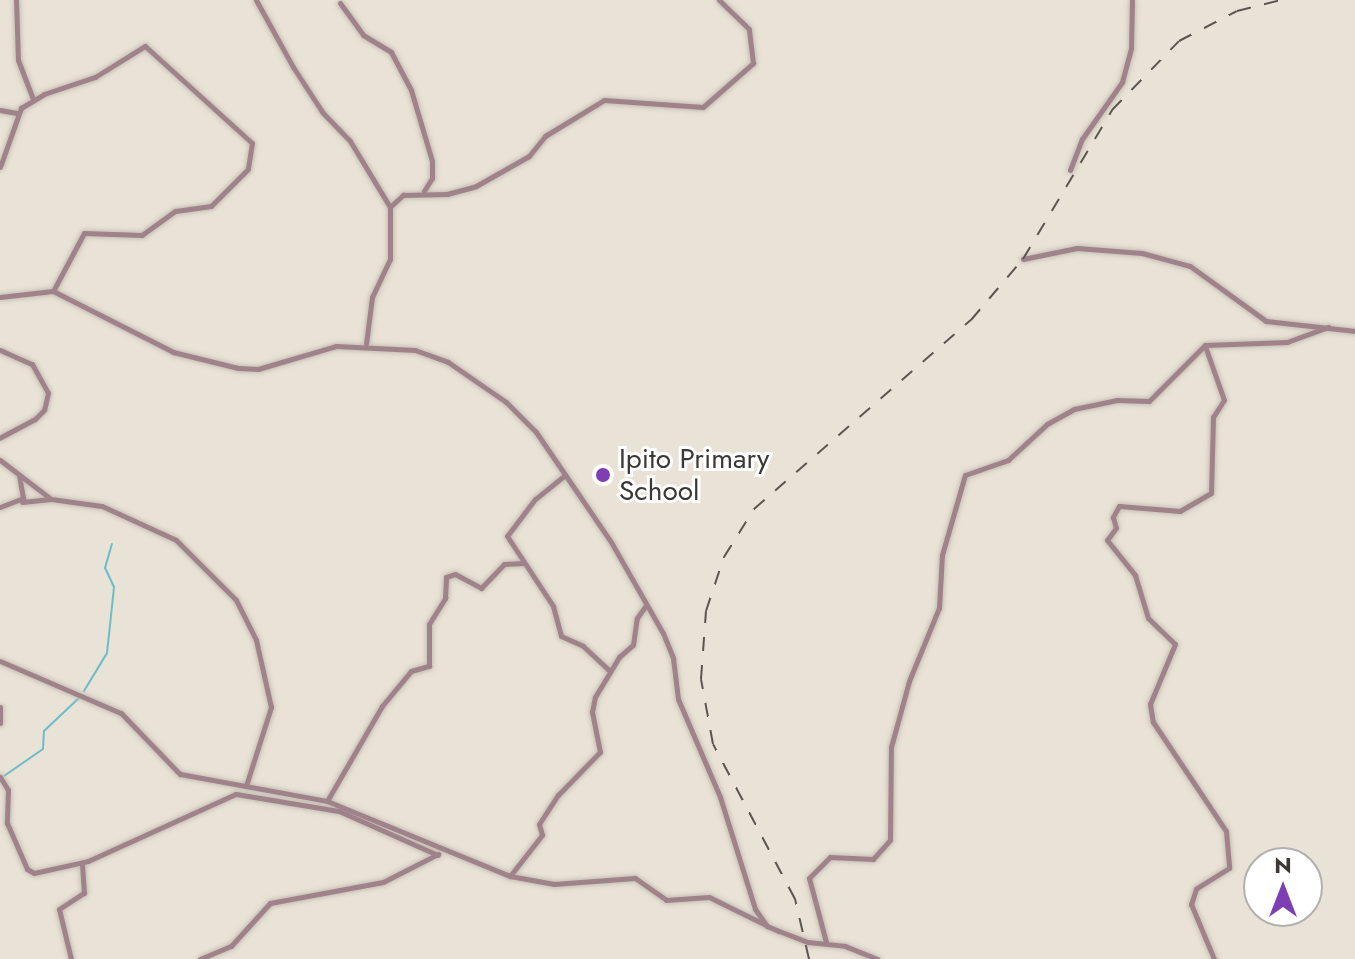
<!DOCTYPE html>
<style>
body{margin:0}
#map{position:relative;width:1355px;height:959px;overflow:hidden;background:#e9e2d6;font-family:Jost,sans-serif}
div>[style]{position:absolute}
.stream>*{height:2px;margin:-1px;padding:0 1px;transform-origin:1px;border-radius:1px;background:#6dbdc8}
.roads{filter:drop-shadow(0 0 2px #c6c0b6) drop-shadow(0 0 2px #c6c0b6)}
.minor>*{height:5px;margin:-2.5px;padding:0 2.5px;transform-origin:2.5px;border-radius:2.5px;background:#a0838a}
.rail>*{height:2px;margin-top:-1px;transform-origin:0;background:repeating-linear-gradient(90deg,#595550 0 14px,transparent 0 28px)}
.dots>*{width:22px;height:22px;translate:-50% -50%;box-sizing:border-box;border:4px solid #fff;border-radius:50%}
span{translate:-50% -50%;white-space:nowrap;text-align:center;line-height:1.15;-webkit-text-stroke:6px #fff;paint-order:stroke}
.poi-label{font-size:28px;color:#3c3935}
.left{translate:0 -50%;text-align:left}
.north{position:absolute;left:1243px;top:847px;width:80px;height:80px;box-sizing:border-box;background:#fff;border:2px solid #b1b0ae;border-radius:50%;rotate:0deg;font-size:22px;font-weight:700;line-height:32px;text-align:center;color:#3c3935}
.north::after{content:'';display:block;margin:auto;width:28px;height:36px;background:#7f3fb4;clip-path:polygon(50% 0,100% 100%,50% 72%,0 100%)}
</style>
<div id="map">
<div class="stream">
<div style="left:84px;top:691px;width:44px;rotate:-58.8deg"></div>
<div style="left:107px;top:653px;width:66px;rotate:-83.9deg"></div>
<div style="left:114px;top:587px;width:21px;rotate:-115deg"></div>
<div style="left:105px;top:568px;width:25px;rotate:-74deg"></div>
<div style="left:4px;top:776px;width:47px;rotate:-34.7deg"></div>
<div style="left:43px;top:749px;width:18px;rotate:-87deg"></div>
<div style="left:44px;top:731px;width:48px;rotate:-43.3deg"></div>
</div>
<div class="roads">
<div class="minor">
<div style="left:16px;top:0;width:60px;rotate:88.1deg"></div>
<div style="left:18px;top:60px;width:42px;rotate:69deg"></div>
<div style="left:256px;top:0;width:77px;rotate:61.1deg"></div>
<div style="left:293px;top:67px;width:55px;rotate:56.9deg"></div>
<div style="left:323px;top:113px;width:39px;rotate:46deg"></div>
<div style="left:350px;top:141px;width:77px;rotate:58.8deg"></div>
<div style="left:390px;top:207px;width:52px;rotate:90deg"></div>
<div style="left:390px;top:259px;width:42px;rotate:115.3deg"></div>
<div style="left:372px;top:297px;width:47px;rotate:97.3deg"></div>
<div style="left:340px;top:3px;width:39px;rotate:54deg"></div>
<div style="left:363px;top:35px;width:33px;rotate:31deg"></div>
<div style="left:391px;top:52px;width:43px;rotate:62.2deg"></div>
<div style="left:411px;top:90px;width:74px;rotate:73.5deg"></div>
<div style="left:432px;top:161px;width:17px;rotate:90deg"></div>
<div style="left:432px;top:178px;width:15px;rotate:122deg"></div>
<div style="left:0;top:110px;width:17px;rotate:10deg"></div>
<div style="left:0;top:167px;width:63px;rotate:-70.4deg"></div>
<div style="left:21px;top:108px;width:27px;rotate:-31deg"></div>
<div style="left:44px;top:94px;width:54px;rotate:-18.4deg"></div>
<div style="left:95px;top:77px;width:59px;rotate:-31.8deg"></div>
<div style="left:145px;top:46px;width:144px;rotate:42.2deg"></div>
<div style="left:252px;top:143px;width:26px;rotate:99deg"></div>
<div style="left:248px;top:169px;width:52px;rotate:135deg"></div>
<div style="left:211px;top:206px;width:36px;rotate:172deg"></div>
<div style="left:175px;top:211px;width:41px;rotate:144deg"></div>
<div style="left:142px;top:235px;width:58px;rotate:-178deg"></div>
<div style="left:84px;top:233px;width:66px;rotate:118.1deg"></div>
<div style="left:1070px;top:170px;width:33px;rotate:-69deg"></div>
<div style="left:1082px;top:139px;width:70px;rotate:-54.9deg"></div>
<div style="left:1122px;top:82px;width:35px;rotate:-75deg"></div>
<div style="left:1131px;top:48px;width:48px;rotate:-88.8deg"></div>
<div style="left:390px;top:207px;width:18px;rotate:-43deg"></div>
<div style="left:403px;top:195px;width:44px;rotate:-1.3deg"></div>
<div style="left:447px;top:194px;width:30px;rotate:-15deg"></div>
<div style="left:476px;top:186px;width:61px;rotate:-29.5deg"></div>
<div style="left:529px;top:156px;width:26px;rotate:-51deg"></div>
<div style="left:545px;top:136px;width:69px;rotate:-31.4deg"></div>
<div style="left:604px;top:100px;width:99px;rotate:4deg"></div>
<div style="left:703px;top:107px;width:67px;rotate:-41.3deg"></div>
<div style="left:753px;top:63px;width:34px;rotate:-97deg"></div>
<div style="left:749px;top:29px;width:42px;rotate:-136deg"></div>
<div style="left:1023px;top:259px;width:55px;rotate:-11.5deg"></div>
<div style="left:1077px;top:248px;width:65px;rotate:4.4deg"></div>
<div style="left:1142px;top:253px;width:50px;rotate:15.2deg"></div>
<div style="left:1190px;top:266px;width:94px;rotate:35.9deg"></div>
<div style="left:1266px;top:321px;width:90px;rotate:6.4deg"></div>
<div style="left:0;top:297px;width:53px;rotate:-6.5deg"></div>
<div style="left:53px;top:291px;width:135px;rotate:26.9deg"></div>
<div style="left:173px;top:352px;width:67px;rotate:13.8deg"></div>
<div style="left:238px;top:368px;width:20px;rotate:3deg"></div>
<div style="left:258px;top:369px;width:81px;rotate:-16.4deg"></div>
<div style="left:336px;top:346px;width:79px;rotate:2.9deg"></div>
<div style="left:415px;top:350px;width:35px;rotate:20deg"></div>
<div style="left:448px;top:362px;width:70px;rotate:34.6deg"></div>
<div style="left:506px;top:402px;width:42px;rotate:45deg"></div>
<div style="left:536px;top:432px;width:133px;rotate:55.7deg"></div>
<div style="left:611px;top:542px;width:105px;rotate:60.3deg"></div>
<div style="left:663px;top:633px;width:27px;rotate:68deg"></div>
<div style="left:673px;top:658px;width:41px;rotate:83deg"></div>
<div style="left:678px;top:699px;width:107px;rotate:66.8deg"></div>
<div style="left:720px;top:797px;width:117px;rotate:72.6deg"></div>
<div style="left:755px;top:909px;width:21px;rotate:55deg"></div>
<div style="left:767px;top:926px;width:13px;rotate:23deg"></div>
<div style="left:779px;top:931px;width:31px;rotate:21deg"></div>
<div style="left:808px;top:942px;width:37px;rotate:6deg"></div>
<div style="left:845px;top:946px;width:35px;rotate:22deg"></div>
<div style="left:1205px;top:346px;width:57px;rotate:70.6deg"></div>
<div style="left:1224px;top:400px;width:20px;rotate:123deg"></div>
<div style="left:1213px;top:417px;width:76px;rotate:91.5deg"></div>
<div style="left:1211px;top:493px;width:36px;rotate:150deg"></div>
<div style="left:1180px;top:511px;width:61px;rotate:-175.3deg"></div>
<div style="left:1119px;top:506px;width:13px;rotate:119deg"></div>
<div style="left:1113px;top:517px;width:11px;rotate:75deg"></div>
<div style="left:1116px;top:528px;width:15px;rotate:127deg"></div>
<div style="left:1107px;top:540px;width:45px;rotate:51.3deg"></div>
<div style="left:1135px;top:575px;width:45px;rotate:73.2deg"></div>
<div style="left:1148px;top:618px;width:37px;rotate:44deg"></div>
<div style="left:1175px;top:644px;width:65px;rotate:112.6deg"></div>
<div style="left:1150px;top:704px;width:18px;rotate:81deg"></div>
<div style="left:1153px;top:722px;width:131px;rotate:56.2deg"></div>
<div style="left:1226px;top:831px;width:37px;rotate:85deg"></div>
<div style="left:1229px;top:868px;width:39px;rotate:148deg"></div>
<div style="left:1196px;top:889px;width:16px;rotate:108deg"></div>
<div style="left:1191px;top:904px;width:60px;rotate:67.3deg"></div>
<div style="left:0;top:350px;width:35px;rotate:24deg"></div>
<div style="left:32px;top:364px;width:33px;rotate:61deg"></div>
<div style="left:48px;top:393px;width:17px;rotate:103deg"></div>
<div style="left:44px;top:410px;width:13px;rotate:135deg"></div>
<div style="left:35px;top:419px;width:40px;rotate:152deg"></div>
<div style="left:0;top:460px;width:64px;rotate:37.4deg"></div>
<div style="left:51px;top:499px;width:51px;rotate:7.8deg"></div>
<div style="left:102px;top:506px;width:81px;rotate:24.7deg"></div>
<div style="left:176px;top:540px;width:85px;rotate:45deg"></div>
<div style="left:236px;top:600px;width:45px;rotate:63.4deg"></div>
<div style="left:256px;top:640px;width:69px;rotate:77.4deg"></div>
<div style="left:271px;top:707px;width:83px;rotate:107.6deg"></div>
<div style="left:565px;top:475px;width:38px;rotate:141deg"></div>
<div style="left:535px;top:499px;width:46px;rotate:127.1deg"></div>
<div style="left:507px;top:536px;width:84px;rotate:56.7deg"></div>
<div style="left:553px;top:606px;width:31px;rotate:75deg"></div>
<div style="left:561px;top:636px;width:24px;rotate:24deg"></div>
<div style="left:583px;top:646px;width:35px;rotate:43deg"></div>
<div style="left:22px;top:502px;width:29px;rotate:-6deg"></div>
<div style="left:0;top:507px;width:25px;rotate:-21deg"></div>
<div style="left:23px;top:498px;width:23px;rotate:-100deg"></div>
<div style="left:0;top:661px;width:132px;rotate:23.3deg"></div>
<div style="left:121px;top:713px;width:85px;rotate:46deg"></div>
<div style="left:180px;top:774px;width:149px;rotate:10.4deg"></div>
<div style="left:327px;top:801px;width:198px;rotate:22.3deg"></div>
<div style="left:510px;top:876px;width:45px;rotate:10.3deg"></div>
<div style="left:554px;top:884px;width:81px;rotate:-4.2deg"></div>
<div style="left:635px;top:878px;width:38px;rotate:35deg"></div>
<div style="left:666px;top:900px;width:43px;rotate:-4deg"></div>
<div style="left:709px;top:897px;width:64px;rotate:26.2deg"></div>
<div style="left:0;top:707px;width:16px;rotate:90deg"></div>
<div style="left:0;top:777px;width:15px;rotate:58deg"></div>
<div style="left:8px;top:790px;width:33px;rotate:92deg"></div>
<div style="left:7px;top:823px;width:50px;rotate:66.5deg"></div>
<div style="left:27px;top:869px;width:8px;rotate:30deg"></div>
<div style="left:34px;top:873px;width:55px;rotate:-12.5deg"></div>
<div style="left:88px;top:861px;width:162px;rotate:-24.4deg"></div>
<div style="left:236px;top:794px;width:104px;rotate:9.4deg"></div>
<div style="left:339px;top:811px;width:108px;rotate:24deg"></div>
<div style="left:327px;top:801px;width:110px;rotate:-59.9deg"></div>
<div style="left:382px;top:706px;width:45px;rotate:-50.4deg"></div>
<div style="left:411px;top:671px;width:19px;rotate:-16deg"></div>
<div style="left:429px;top:666px;width:42px;rotate:-90deg"></div>
<div style="left:429px;top:624px;width:31px;rotate:-58deg"></div>
<div style="left:445px;top:598px;width:21px;rotate:-87deg"></div>
<div style="left:446px;top:577px;width:9px;rotate:-18deg"></div>
<div style="left:455px;top:574px;width:30px;rotate:28deg"></div>
<div style="left:481px;top:588px;width:33px;rotate:-46deg"></div>
<div style="left:504px;top:564px;width:20px;rotate:-3deg"></div>
<div style="left:510px;top:876px;width:52px;rotate:-52deg"></div>
<div style="left:542px;top:835px;width:11px;rotate:-105deg"></div>
<div style="left:539px;top:824px;width:35px;rotate:-57deg"></div>
<div style="left:558px;top:795px;width:60px;rotate:-45.7deg"></div>
<div style="left:600px;top:752px;width:41px;rotate:-101.3deg"></div>
<div style="left:592px;top:712px;width:15px;rotate:-79deg"></div>
<div style="left:595px;top:697px;width:47px;rotate:-59deg"></div>
<div style="left:619px;top:657px;width:18px;rotate:-41deg"></div>
<div style="left:633px;top:645px;width:27px;rotate:-82deg"></div>
<div style="left:637px;top:618px;width:16px;rotate:-55deg"></div>
<div style="left:826px;top:942px;width:66px;rotate:-104.9deg"></div>
<div style="left:809px;top:878px;width:30px;rotate:-45deg"></div>
<div style="left:830px;top:857px;width:43px;rotate:2.7deg"></div>
<div style="left:873px;top:859px;width:25px;rotate:-48deg"></div>
<div style="left:890px;top:840px;width:93px;rotate:-89.4deg"></div>
<div style="left:891px;top:747px;width:68px;rotate:-74.7deg"></div>
<div style="left:909px;top:681px;width:79px;rotate:-67.7deg"></div>
<div style="left:939px;top:608px;width:53px;rotate:-86.8deg"></div>
<div style="left:942px;top:555px;width:83px;rotate:-74deg"></div>
<div style="left:965px;top:475px;width:46px;rotate:-19.2deg"></div>
<div style="left:1008px;top:460px;width:53px;rotate:-42.7deg"></div>
<div style="left:1047px;top:424px;width:31px;rotate:-29deg"></div>
<div style="left:1074px;top:409px;width:44px;rotate:-11.8deg"></div>
<div style="left:1117px;top:400px;width:32px;rotate:2deg"></div>
<div style="left:1149px;top:401px;width:79px;rotate:-45deg"></div>
<div style="left:1205px;top:345px;width:82px;rotate:-2.1deg"></div>
<div style="left:1287px;top:342px;width:44px;rotate:-20.1deg"></div>
<div style="left:71px;top:959px;width:51px;rotate:-103.5deg"></div>
<div style="left:59px;top:909px;width:30px;rotate:-33deg"></div>
<div style="left:84px;top:893px;width:30px;rotate:-94deg"></div>
<div style="left:200px;top:959px;width:34px;rotate:-23deg"></div>
<div style="left:231px;top:946px;width:58px;rotate:-47.8deg"></div>
<div style="left:270px;top:903px;width:115px;rotate:-10.5deg"></div>
<div style="left:383px;top:882px;width:62px;rotate:-27deg"></div>
</div>
</div>
<div class="rail">
<div style="left:809px;top:959px;width:62px;rotate:-103.1deg"></div>
<div style="left:795px;top:899px;width:175px;rotate:-117.9deg"></div>
<div style="left:713px;top:744px;width:66px;rotate:-100.5deg"></div>
<div style="left:701px;top:679px;width:68px;rotate:-85.8deg"></div>
<div style="left:706px;top:611px;width:57px;rotate:-71.6deg"></div>
<div style="left:724px;top:557px;width:57px;rotate:-58deg"></div>
<div style="left:754px;top:509px;width:288px;rotate:-41.1deg"></div>
<div style="left:971px;top:320px;width:80px;rotate:-49.6deg"></div>
<div style="left:1023px;top:259px;width:174px;rotate:-59.1deg"></div>
<div style="left:1112px;top:110px;width:96px;rotate:-45.8deg"></div>
<div style="left:1179px;top:41px;width:65px;rotate:-27.3deg"></div>
<div style="left:1237px;top:11px;width:45px;rotate:-14deg"></div>
</div>
<div class="dots">
<div style="left:603px;top:475px;background:#7f3fb4"></div>
</div>
<div class="poi-label">
<span class="left" style="left:619px;top:475px">Ipito Primary<br>School</span>
</div>
<div class="north">N</div>
</div>
